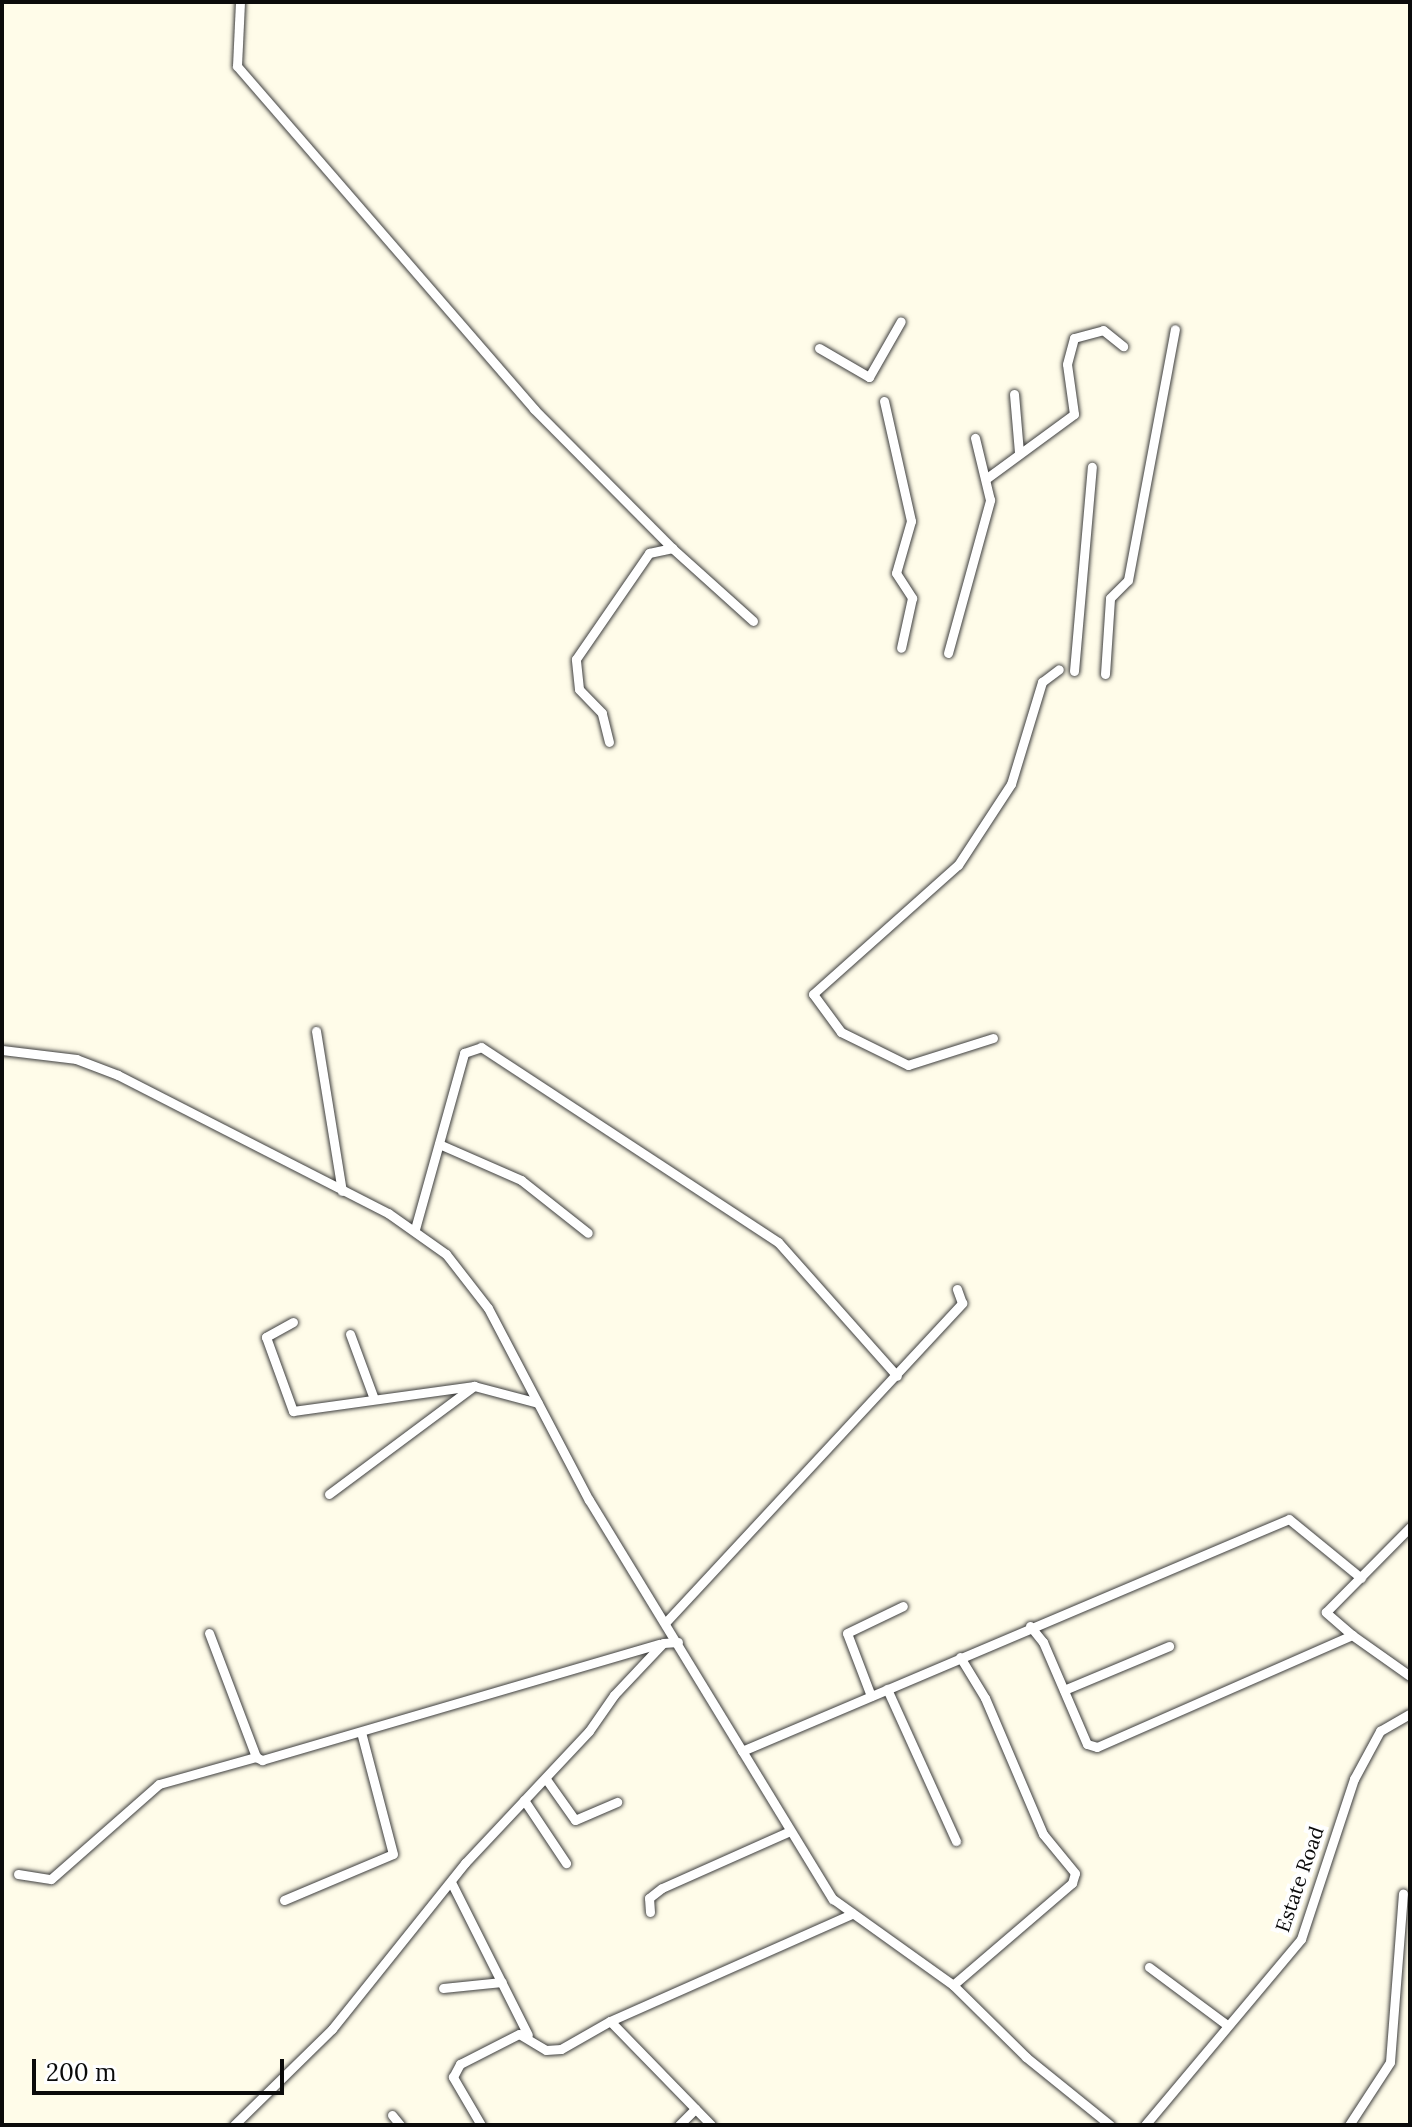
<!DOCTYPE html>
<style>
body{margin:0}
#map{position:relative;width:1412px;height:2127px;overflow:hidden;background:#fffce9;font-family:Lora,serif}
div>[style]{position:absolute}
.roads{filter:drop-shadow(0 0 2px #3e3e3e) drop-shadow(0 0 2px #3e3e3e)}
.minor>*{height:9px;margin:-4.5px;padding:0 4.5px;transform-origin:4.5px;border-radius:4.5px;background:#fff}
span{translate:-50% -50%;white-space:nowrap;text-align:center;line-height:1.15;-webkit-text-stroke:8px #fff;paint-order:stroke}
.street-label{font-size:20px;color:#0b0b0b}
.frame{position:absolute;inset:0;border:4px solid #0b0b0b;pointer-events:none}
.scale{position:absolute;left:32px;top:2059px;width:252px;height:36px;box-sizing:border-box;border:4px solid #0b0b0b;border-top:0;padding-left:10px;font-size:24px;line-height:28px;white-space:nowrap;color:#0b0b0b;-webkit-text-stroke:6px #fff;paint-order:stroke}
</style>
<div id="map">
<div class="roads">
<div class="minor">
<div style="left:240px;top:2px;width:64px;rotate:92.7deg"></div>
<div style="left:237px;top:66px;width:454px;rotate:49.1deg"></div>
<div style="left:534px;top:409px;width:196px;rotate:45.2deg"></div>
<div style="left:819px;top:348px;width:58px;rotate:30.1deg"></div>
<div style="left:869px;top:377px;width:64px;rotate:-60.3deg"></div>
<div style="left:1014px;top:394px;width:58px;rotate:85.1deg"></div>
<div style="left:884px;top:401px;width:123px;rotate:77.3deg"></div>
<div style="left:911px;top:521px;width:54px;rotate:106.1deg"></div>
<div style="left:896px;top:573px;width:30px;rotate:57deg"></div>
<div style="left:912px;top:598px;width:51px;rotate:102.4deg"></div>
<div style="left:987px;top:478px;width:108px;rotate:-36.3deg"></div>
<div style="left:1074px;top:414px;width:50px;rotate:-98deg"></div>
<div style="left:1067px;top:364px;width:27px;rotate:-75deg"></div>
<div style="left:1074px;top:338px;width:30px;rotate:-15deg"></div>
<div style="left:1103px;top:330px;width:26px;rotate:39deg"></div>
<div style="left:948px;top:653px;width:159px;rotate:-74.6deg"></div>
<div style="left:990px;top:500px;width:64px;rotate:-103.6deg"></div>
<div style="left:1074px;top:671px;width:205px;rotate:-85deg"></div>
<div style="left:1105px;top:674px;width:76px;rotate:-86.2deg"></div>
<div style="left:1110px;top:598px;width:25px;rotate:-45deg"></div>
<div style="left:1128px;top:580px;width:255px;rotate:-79.4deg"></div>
<div style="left:609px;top:742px;width:30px;rotate:-104deg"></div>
<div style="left:602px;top:713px;width:33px;rotate:-134deg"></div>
<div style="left:579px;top:689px;width:30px;rotate:-96deg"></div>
<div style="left:576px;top:659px;width:129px;rotate:-55.4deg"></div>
<div style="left:649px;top:553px;width:24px;rotate:-12deg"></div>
<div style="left:672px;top:548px;width:109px;rotate:42deg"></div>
<div style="left:316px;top:1031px;width:162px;rotate:80.8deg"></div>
<div style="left:993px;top:1038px;width:89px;rotate:162.4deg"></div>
<div style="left:908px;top:1065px;width:75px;rotate:-153.8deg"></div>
<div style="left:841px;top:1032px;width:47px;rotate:-126.4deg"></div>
<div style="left:813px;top:994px;width:194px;rotate:-41.7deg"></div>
<div style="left:958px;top:865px;width:97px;rotate:-56.8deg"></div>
<div style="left:1011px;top:784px;width:107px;rotate:-73.1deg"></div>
<div style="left:1042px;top:682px;width:21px;rotate:-37deg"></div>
<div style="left:2px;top:1050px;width:75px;rotate:6.9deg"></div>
<div style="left:76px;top:1059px;width:45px;rotate:20.9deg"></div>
<div style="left:118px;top:1075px;width:303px;rotate:27.1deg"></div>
<div style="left:388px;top:1213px;width:71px;rotate:35.3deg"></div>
<div style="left:446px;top:1254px;width:68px;rotate:52.1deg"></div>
<div style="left:488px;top:1308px;width:217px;rotate:62.3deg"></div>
<div style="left:589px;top:1500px;width:468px;rotate:58.6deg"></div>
<div style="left:833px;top:1899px;width:148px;rotate:35.6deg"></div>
<div style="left:953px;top:1985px;width:103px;rotate:44.6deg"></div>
<div style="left:1026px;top:2057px;width:108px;rotate:39deg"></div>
<div style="left:439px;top:1144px;width:90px;rotate:23.7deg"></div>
<div style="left:521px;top:1180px;width:85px;rotate:38.3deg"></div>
<div style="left:415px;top:1229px;width:183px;rotate:-74.4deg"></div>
<div style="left:464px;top:1053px;width:18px;rotate:-19deg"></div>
<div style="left:481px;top:1047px;width:355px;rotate:33.3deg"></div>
<div style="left:778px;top:1242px;width:179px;rotate:48.4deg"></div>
<div style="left:293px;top:1322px;width:31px;rotate:151deg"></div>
<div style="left:266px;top:1337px;width:79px;rotate:70deg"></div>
<div style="left:293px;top:1411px;width:183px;rotate:-7.9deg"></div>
<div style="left:474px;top:1386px;width:66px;rotate:14.9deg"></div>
<div style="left:350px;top:1334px;width:69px;rotate:69.7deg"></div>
<div style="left:329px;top:1494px;width:181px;rotate:-36.7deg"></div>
<div style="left:665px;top:1623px;width:437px;rotate:-47.1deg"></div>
<div style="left:962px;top:1303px;width:15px;rotate:-110deg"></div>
<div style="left:1030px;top:1626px;width:21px;rotate:51deg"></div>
<div style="left:1043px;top:1642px;width:111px;rotate:66.7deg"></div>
<div style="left:1087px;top:1744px;width:10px;rotate:17deg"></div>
<div style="left:1097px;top:1747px;width:279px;rotate:-23.7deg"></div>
<div style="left:1352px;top:1635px;width:35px;rotate:-139deg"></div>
<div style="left:1326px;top:1612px;width:120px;rotate:-45.3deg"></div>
<div style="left:209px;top:1633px;width:133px;rotate:69.2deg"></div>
<div style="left:256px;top:1757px;width:7px;rotate:27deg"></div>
<div style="left:262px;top:1760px;width:414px;rotate:-16.3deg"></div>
<div style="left:1352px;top:1635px;width:71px;rotate:35.3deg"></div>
<div style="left:887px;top:1689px;width:167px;rotate:65.6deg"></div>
<div style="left:1064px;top:1690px;width:114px;rotate:-22.7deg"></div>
<div style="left:871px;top:1696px;width:67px;rotate:-110.9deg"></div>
<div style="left:847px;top:1633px;width:62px;rotate:-25.7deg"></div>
<div style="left:742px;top:1751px;width:594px;rotate:-22.98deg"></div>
<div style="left:1289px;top:1519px;width:93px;rotate:39.3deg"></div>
<div style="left:546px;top:1779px;width:50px;rotate:54.7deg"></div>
<div style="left:575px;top:1820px;width:46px;rotate:-23.2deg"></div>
<div style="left:524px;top:1800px;width:76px;rotate:56.3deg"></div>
<div style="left:18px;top:1874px;width:33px;rotate:9deg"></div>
<div style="left:51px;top:1879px;width:144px;rotate:-41.3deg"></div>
<div style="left:159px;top:1784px;width:101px;rotate:-15.6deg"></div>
<div style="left:451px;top:1882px;width:171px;rotate:63.3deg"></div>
<div style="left:284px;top:1900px;width:118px;rotate:-22.9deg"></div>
<div style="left:393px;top:1854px;width:126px;rotate:-104.7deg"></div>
<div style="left:650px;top:1912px;width:14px;rotate:-94deg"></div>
<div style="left:649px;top:1898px;width:16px;rotate:-38deg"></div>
<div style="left:662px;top:1888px;width:138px;rotate:-24deg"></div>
<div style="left:1149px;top:1967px;width:97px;rotate:36.6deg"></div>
<div style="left:953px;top:1985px;width:157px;rotate:-40.6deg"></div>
<div style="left:1072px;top:1883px;width:10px;rotate:-73deg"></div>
<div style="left:1075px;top:1873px;width:50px;rotate:-129.4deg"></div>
<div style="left:1043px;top:1834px;width:148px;rotate:-113.1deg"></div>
<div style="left:985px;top:1698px;width:48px;rotate:-121.4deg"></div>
<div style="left:443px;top:1988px;width:59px;rotate:-5.8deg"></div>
<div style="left:610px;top:2021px;width:145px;rotate:45.8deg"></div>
<div style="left:392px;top:2115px;width:13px;rotate:51deg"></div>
<div style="left:234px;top:2125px;width:137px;rotate:-44.4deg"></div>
<div style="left:332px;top:2029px;width:213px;rotate:-51.3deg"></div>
<div style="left:465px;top:1863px;width:181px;rotate:-46.8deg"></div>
<div style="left:589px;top:1731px;width:44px;rotate:-55.2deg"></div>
<div style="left:614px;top:1695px;width:71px;rotate:-46.7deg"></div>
<div style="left:663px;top:1643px;width:15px;rotate:-4deg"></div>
<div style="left:481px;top:2125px;width:56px;rotate:-120.3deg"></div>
<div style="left:453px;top:2077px;width:15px;rotate:-62deg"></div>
<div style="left:460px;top:2064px;width:66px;rotate:-27deg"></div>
<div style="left:519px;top:2034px;width:31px;rotate:31deg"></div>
<div style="left:546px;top:2050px;width:15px;rotate:-4deg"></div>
<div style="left:561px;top:2049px;width:56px;rotate:-29.7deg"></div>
<div style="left:610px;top:2021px;width:265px;rotate:-23.9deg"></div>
<div style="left:679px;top:2125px;width:23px;rotate:-45deg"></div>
<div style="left:1145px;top:2125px;width:243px;rotate:-50deg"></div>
<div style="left:1301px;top:1939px;width:169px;rotate:-71.7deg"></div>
<div style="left:1354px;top:1779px;width:55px;rotate:-61.6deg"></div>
<div style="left:1380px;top:1731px;width:34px;rotate:-30deg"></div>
<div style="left:1349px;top:2125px;width:75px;rotate:-56.9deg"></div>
<div style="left:1390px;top:2062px;width:169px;rotate:-85.6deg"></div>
</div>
</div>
<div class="street-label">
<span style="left:1299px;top:1879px;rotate:-71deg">Estate Road</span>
</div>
<div class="frame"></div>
<div class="scale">200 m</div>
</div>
